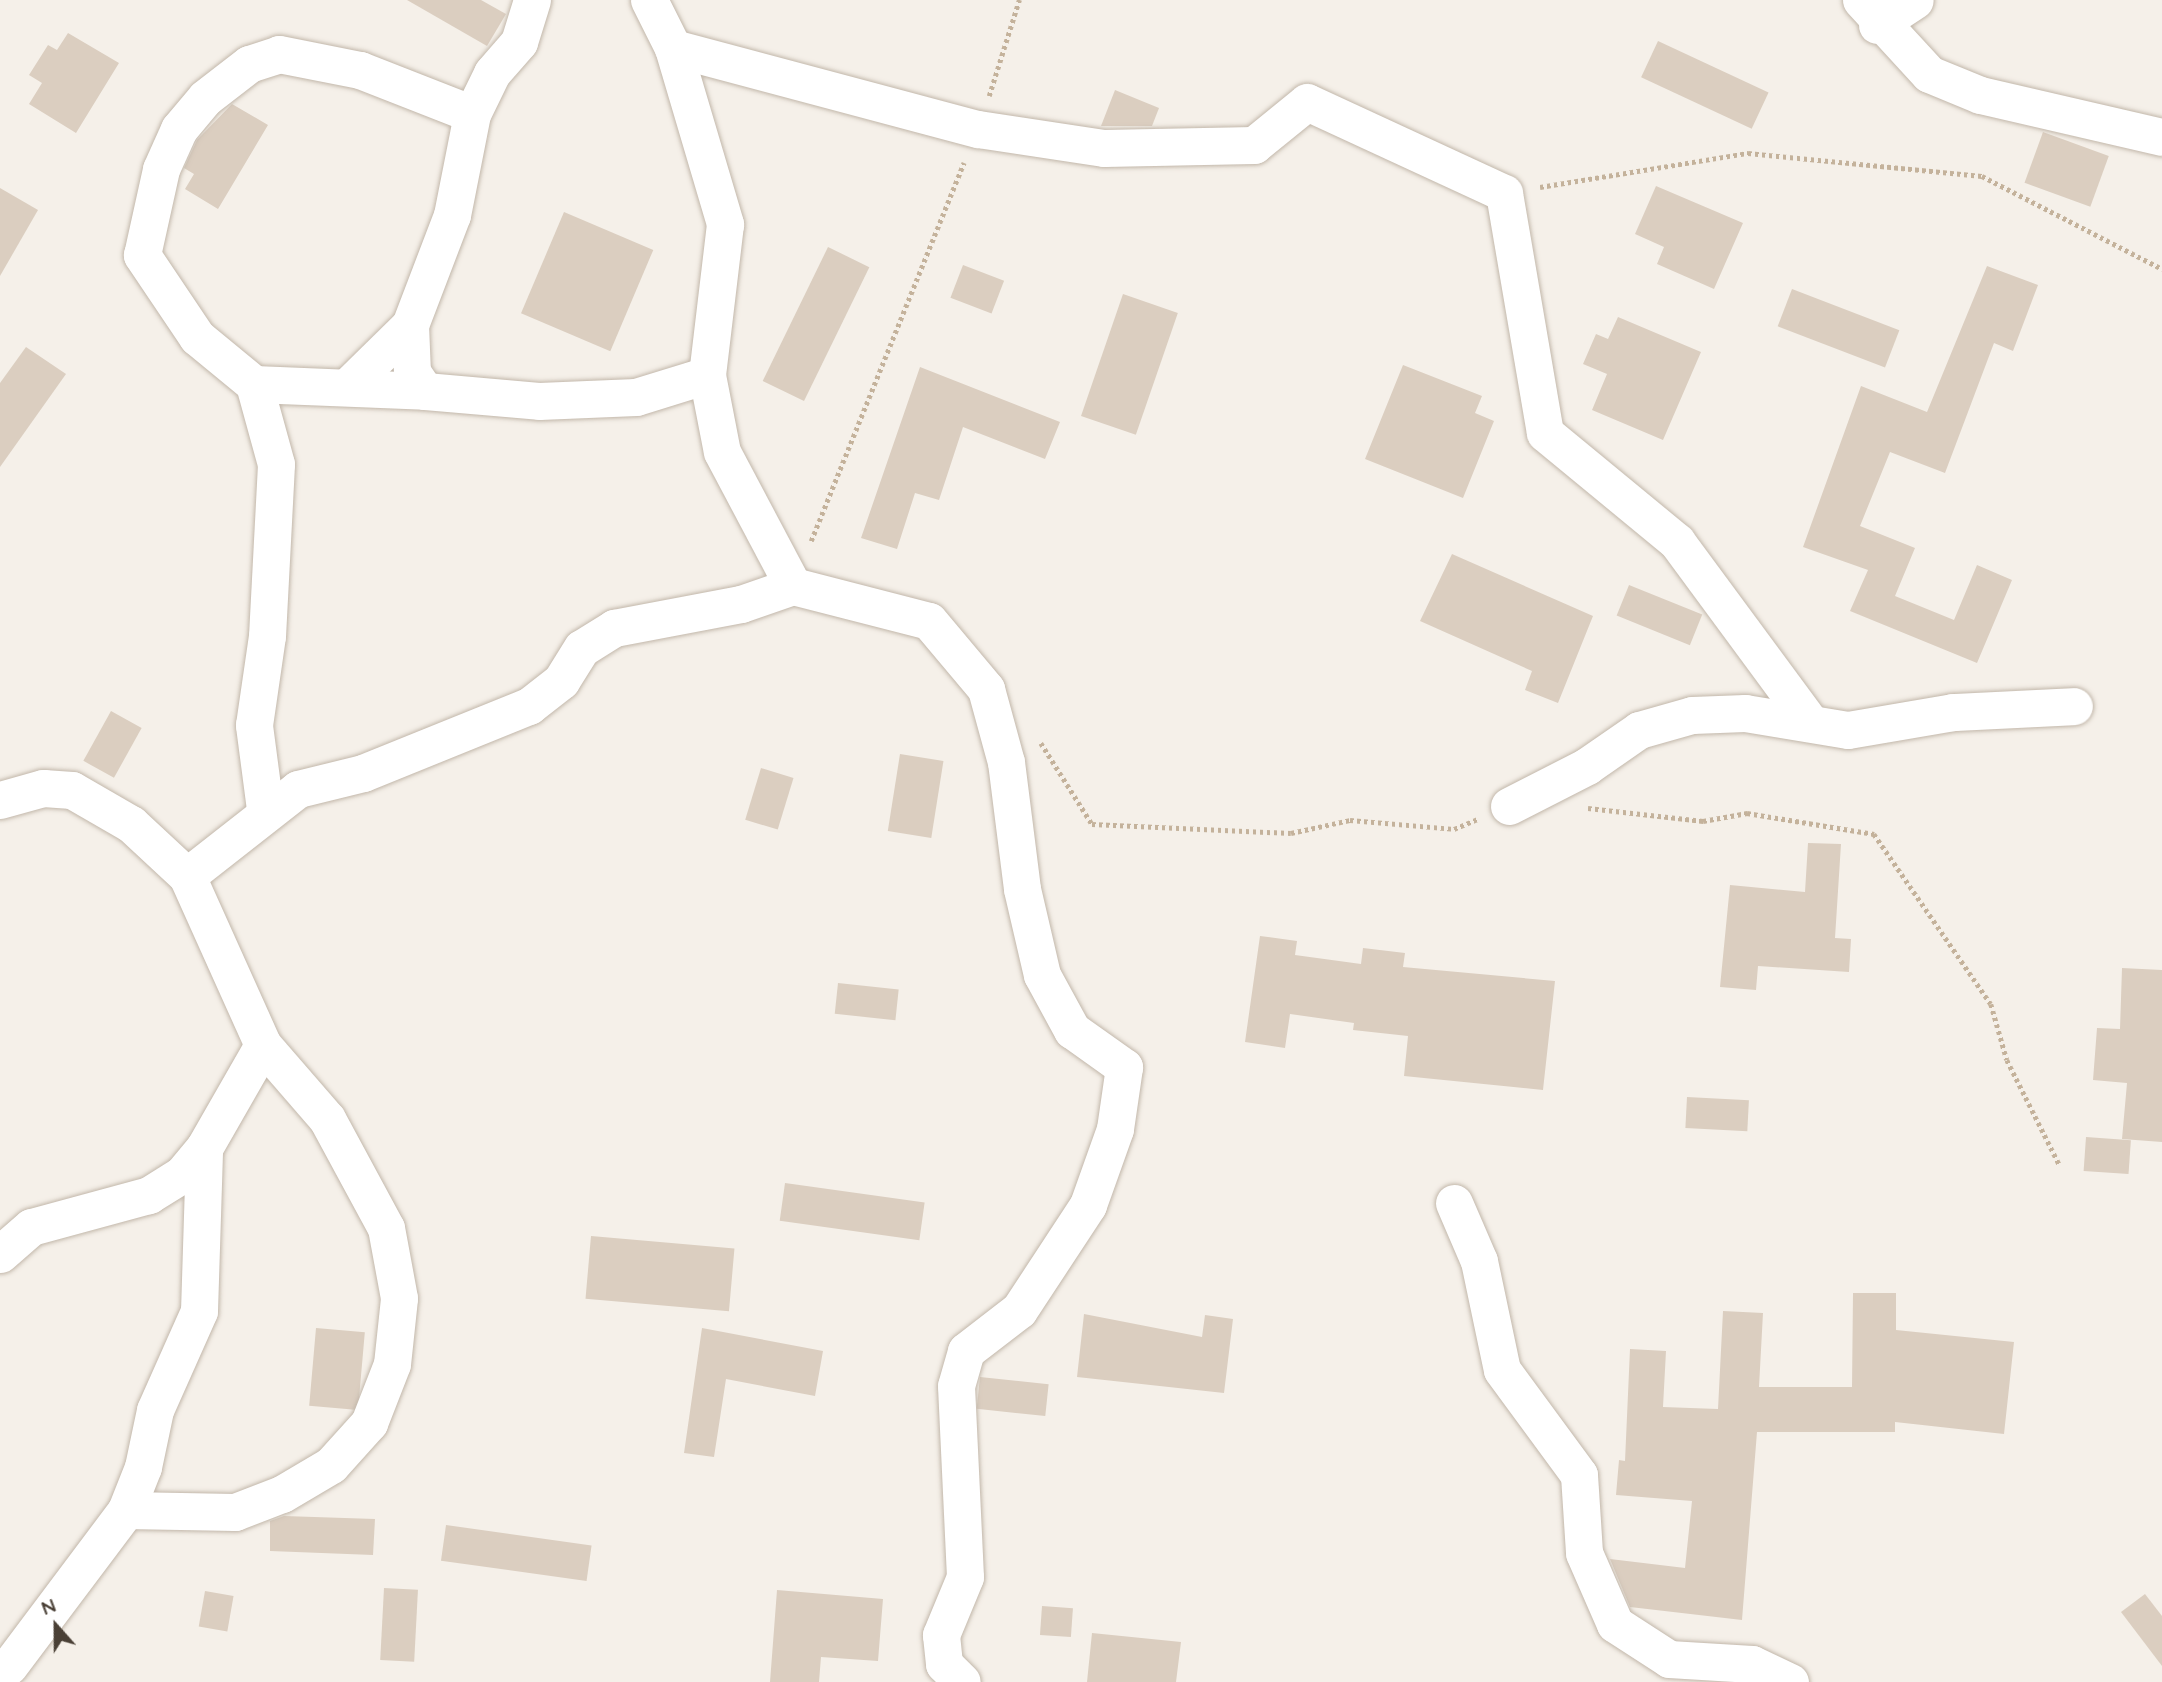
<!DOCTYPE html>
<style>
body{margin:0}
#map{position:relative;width:2162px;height:1682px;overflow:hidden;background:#f5f0e9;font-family:Quicksand,sans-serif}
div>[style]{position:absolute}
.building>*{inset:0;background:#dbcec0;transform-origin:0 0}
.path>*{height:4.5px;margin-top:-2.25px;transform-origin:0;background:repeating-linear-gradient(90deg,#c4b29b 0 3.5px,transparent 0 7px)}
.roads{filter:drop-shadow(0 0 2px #c2b7aa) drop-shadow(0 0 2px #c2b7aa)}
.minor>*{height:37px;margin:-18.5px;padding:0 18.5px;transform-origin:18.5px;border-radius:18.5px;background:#fff}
span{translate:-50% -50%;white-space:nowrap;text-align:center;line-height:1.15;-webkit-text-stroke:5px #fff;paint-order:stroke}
.north{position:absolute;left:21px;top:1591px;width:70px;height:70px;-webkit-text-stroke:5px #fff;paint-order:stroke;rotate:339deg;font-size:19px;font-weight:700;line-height:28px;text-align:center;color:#4a4036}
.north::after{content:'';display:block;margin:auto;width:24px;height:32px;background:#4a4036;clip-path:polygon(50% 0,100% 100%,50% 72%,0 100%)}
</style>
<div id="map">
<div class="building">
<div style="clip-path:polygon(407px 0,481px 0,506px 14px,487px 46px)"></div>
<div style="clip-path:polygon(68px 33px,119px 63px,76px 133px,29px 104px,42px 83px,29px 75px,48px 45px,57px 50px)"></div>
<div style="left:1658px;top:41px;width:122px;height:40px;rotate:25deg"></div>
<div style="clip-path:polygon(1115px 90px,1159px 108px,1152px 126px,1101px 126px)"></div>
<div style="clip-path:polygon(232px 104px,268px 125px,218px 209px,185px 189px,194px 174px,184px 168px,197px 140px)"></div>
<div style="left:2043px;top:132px;width:70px;height:54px;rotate:20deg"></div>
<div style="clip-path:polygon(1656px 186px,1743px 223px,1714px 289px,1657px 264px,1664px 247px,1635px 234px)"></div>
<div style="clip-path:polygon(0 188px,38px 210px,0 276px)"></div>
<div style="left:564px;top:212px;width:97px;height:110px;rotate:23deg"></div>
<div style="left:828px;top:247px;width:46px;height:149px;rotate:26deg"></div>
<div style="left:963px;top:265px;width:44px;height:35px;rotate:21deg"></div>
<div style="clip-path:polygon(1987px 266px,2038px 285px,2013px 351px,1994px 343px,1945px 473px,1890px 452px,1860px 526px,1915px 548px,1895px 596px,1954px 620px,1977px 565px,2012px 580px,1977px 663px,1850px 611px,1868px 570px,1803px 547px,1861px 386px,1927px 412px)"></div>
<div style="left:1792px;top:289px;width:115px;height:40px;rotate:21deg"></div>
<div style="left:1123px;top:294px;width:58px;height:129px;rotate:19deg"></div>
<div style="clip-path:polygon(1618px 317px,1701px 352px,1663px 440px,1592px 410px,1607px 374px,1583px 364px,1596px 334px,1608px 339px)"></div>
<div style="clip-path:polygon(26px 347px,66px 374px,0 467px,0 383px)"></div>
<div style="clip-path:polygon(1403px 365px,1482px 396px,1475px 413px,1494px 421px,1463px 498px,1365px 459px)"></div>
<div style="clip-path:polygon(920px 367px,1060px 422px,1045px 459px,963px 427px,939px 500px,915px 493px,897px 549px,861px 538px)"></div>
<div style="clip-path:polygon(1452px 554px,1593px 616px,1558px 703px,1525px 690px,1532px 671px,1420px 621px)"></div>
<div style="left:1629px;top:585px;width:79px;height:33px;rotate:22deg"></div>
<div style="left:111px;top:711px;width:35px;height:57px;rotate:29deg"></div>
<div style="left:900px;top:754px;width:44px;height:78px;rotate:9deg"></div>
<div style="left:761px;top:768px;width:34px;height:54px;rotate:17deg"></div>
<div style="clip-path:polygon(1808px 843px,1841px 844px,1835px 938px,1851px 939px,1849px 972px,1758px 966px,1756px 990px,1720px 987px,1730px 885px,1805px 892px)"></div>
<div style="clip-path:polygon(1260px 936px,1297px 941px,1295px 955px,1361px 964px,1363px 948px,1405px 953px,1403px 967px,1555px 981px,1543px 1090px,1404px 1076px,1408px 1036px,1353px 1030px,1354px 1023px,1290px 1014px,1285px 1048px,1245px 1042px)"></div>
<div style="clip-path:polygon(2122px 968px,2162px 970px,2162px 1142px,2122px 1139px,2127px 1083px,2093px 1080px,2097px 1028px,2120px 1029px)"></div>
<div style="left:838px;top:983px;width:61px;height:31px;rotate:6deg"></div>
<div style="left:1687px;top:1097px;width:62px;height:31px;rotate:3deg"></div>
<div style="left:2086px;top:1137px;width:45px;height:34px;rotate:4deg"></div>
<div style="left:785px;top:1183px;width:141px;height:38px;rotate:8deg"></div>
<div style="left:591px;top:1236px;width:144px;height:63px;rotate:5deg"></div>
<div style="clip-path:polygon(1853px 1293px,1896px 1293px,1896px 1330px,2014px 1342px,2004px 1434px,1895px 1422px,1895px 1432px,1757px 1432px,1742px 1620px,1630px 1607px,1610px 1559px,1685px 1568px,1692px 1501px,1616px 1495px,1619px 1460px,1625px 1461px,1630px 1349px,1666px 1351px,1663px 1407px,1718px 1409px,1723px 1311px,1763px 1313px,1759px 1387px,1852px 1387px)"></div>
<div style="clip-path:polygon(1084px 1314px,1202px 1337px,1205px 1315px,1233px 1319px,1224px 1393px,1077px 1377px)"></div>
<div style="left:316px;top:1328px;width:49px;height:78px;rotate:5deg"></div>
<div style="clip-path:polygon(702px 1328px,823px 1351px,815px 1396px,726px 1379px,714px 1457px,684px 1453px)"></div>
<div style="left:980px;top:1377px;width:69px;height:32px;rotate:6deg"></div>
<div style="clip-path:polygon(284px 1516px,375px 1519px,373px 1555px,270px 1551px,270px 1521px)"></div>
<div style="left:446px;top:1525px;width:147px;height:36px;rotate:8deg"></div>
<div style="left:384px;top:1588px;width:34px;height:72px;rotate:3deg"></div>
<div style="clip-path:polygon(777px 1590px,883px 1599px,878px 1661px,821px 1657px,819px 1682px,770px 1682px)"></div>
<div style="left:205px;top:1591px;width:29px;height:36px;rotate:10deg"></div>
<div style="clip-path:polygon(2145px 1594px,2162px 1616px,2162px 1666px,2121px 1612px)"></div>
<div style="left:1042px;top:1606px;width:31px;height:29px;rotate:4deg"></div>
<div style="clip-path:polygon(1092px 1633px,1181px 1642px,1176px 1682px,1087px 1682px)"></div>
</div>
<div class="path">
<div style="left:989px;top:96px;width:101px;rotate:-72.6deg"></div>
<div style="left:1540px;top:187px;width:211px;rotate:-9.3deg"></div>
<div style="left:1748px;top:153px;width:235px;rotate:5.6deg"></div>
<div style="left:1982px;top:176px;width:203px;rotate:27.3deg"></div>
<div style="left:811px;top:541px;width:408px;rotate:-68deg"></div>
<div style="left:1041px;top:743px;width:96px;rotate:57.8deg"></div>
<div style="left:1092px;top:824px;width:199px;rotate:2.6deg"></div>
<div style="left:1291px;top:833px;width:60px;rotate:-12.4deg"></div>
<div style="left:1350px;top:820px;width:104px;rotate:4.9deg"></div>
<div style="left:1454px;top:829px;width:25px;rotate:-23deg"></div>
<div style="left:1588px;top:808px;width:116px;rotate:6.4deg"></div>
<div style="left:1703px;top:821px;width:45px;rotate:-10.3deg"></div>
<div style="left:1747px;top:813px;width:129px;rotate:9.4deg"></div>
<div style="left:1874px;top:834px;width:206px;rotate:55.5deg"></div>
<div style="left:1991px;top:1004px;width:58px;rotate:74.1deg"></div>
<div style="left:2007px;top:1060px;width:116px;rotate:63.4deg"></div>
</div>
<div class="roads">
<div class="minor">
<div style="left:532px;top:0;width:44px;rotate:107.2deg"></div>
<div style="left:519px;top:42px;width:41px;rotate:131.1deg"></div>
<div style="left:492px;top:73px;width:46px;rotate:116deg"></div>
<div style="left:472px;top:114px;width:103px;rotate:101.2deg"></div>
<div style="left:452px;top:215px;width:118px;rotate:110.9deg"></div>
<div style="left:410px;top:325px;width:47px;rotate:87.6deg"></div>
<div style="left:412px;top:372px;width:23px;rotate:56deg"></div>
<div style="left:425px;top:391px;width:114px;rotate:5deg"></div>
<div style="left:539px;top:401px;width:97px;rotate:-2.4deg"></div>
<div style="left:636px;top:397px;width:74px;rotate:-17.2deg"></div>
<div style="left:649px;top:0;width:54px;rotate:63.4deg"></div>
<div style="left:673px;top:48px;width:184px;rotate:73.5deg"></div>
<div style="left:725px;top:224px;width:152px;rotate:96.8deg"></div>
<div style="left:707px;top:375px;width:78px;rotate:79deg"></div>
<div style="left:722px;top:452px;width:152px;rotate:62.1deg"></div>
<div style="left:793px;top:586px;width:140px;rotate:14.4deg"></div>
<div style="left:929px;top:621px;width:89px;rotate:50deg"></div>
<div style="left:986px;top:689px;width:76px;rotate:74.7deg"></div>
<div style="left:1006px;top:762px;width:128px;rotate:82.8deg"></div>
<div style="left:1022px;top:889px;width:88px;rotate:76.9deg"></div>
<div style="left:1042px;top:975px;width:63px;rotate:61.4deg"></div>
<div style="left:1072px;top:1030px;width:64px;rotate:35.4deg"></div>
<div style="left:1124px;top:1067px;width:63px;rotate:98.3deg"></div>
<div style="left:1115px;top:1129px;width:81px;rotate:109.6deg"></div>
<div style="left:1088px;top:1205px;width:126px;rotate:123.3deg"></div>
<div style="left:1019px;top:1310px;width:67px;rotate:142.3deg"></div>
<div style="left:966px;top:1351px;width:36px;rotate:106deg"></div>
<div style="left:956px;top:1386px;width:191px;rotate:87.3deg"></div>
<div style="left:965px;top:1577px;width:63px;rotate:112.5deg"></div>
<div style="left:941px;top:1635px;width:29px;rotate:84deg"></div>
<div style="left:944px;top:1664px;width:25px;rotate:45deg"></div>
<div style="left:1861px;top:0;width:100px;rotate:47.4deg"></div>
<div style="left:1929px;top:74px;width:55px;rotate:22.4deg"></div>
<div style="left:1980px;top:95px;width:187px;rotate:13deg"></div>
<div style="left:1877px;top:25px;width:45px;rotate:-33.3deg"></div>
<div style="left:673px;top:48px;width:316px;rotate:14.9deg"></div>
<div style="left:978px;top:129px;width:127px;rotate:8.6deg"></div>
<div style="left:1104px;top:148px;width:150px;rotate:-1.1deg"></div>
<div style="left:1254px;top:145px;width:68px;rotate:-39.1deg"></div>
<div style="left:1307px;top:102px;width:217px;rotate:24.8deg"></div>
<div style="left:1504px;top:193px;width:243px;rotate:80.3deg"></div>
<div style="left:1545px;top:433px;width:171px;rotate:39.5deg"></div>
<div style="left:1677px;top:542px;width:222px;rotate:53.6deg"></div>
<div style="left:254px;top:384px;width:171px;rotate:2.3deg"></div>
<div style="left:350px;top:384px;width:84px;rotate:-44.5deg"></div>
<div style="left:0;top:800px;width:45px;rotate:-15.6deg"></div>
<div style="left:43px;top:788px;width:29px;rotate:4deg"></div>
<div style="left:72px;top:790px;width:68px;rotate:30deg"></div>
<div style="left:131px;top:824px;width:76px;rotate:42.9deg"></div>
<div style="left:187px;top:876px;width:185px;rotate:65.8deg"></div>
<div style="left:263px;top:1045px;width:119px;rotate:119.8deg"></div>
<div style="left:204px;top:1148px;width:35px;rotate:130deg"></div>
<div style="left:181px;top:1175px;width:38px;rotate:148deg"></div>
<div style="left:149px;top:1195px;width:122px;rotate:164.8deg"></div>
<div style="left:31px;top:1227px;width:41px;rotate:138.9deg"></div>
<div style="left:1509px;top:806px;width:88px;rotate:-27.1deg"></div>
<div style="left:1587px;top:766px;width:63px;rotate:-34.7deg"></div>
<div style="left:1639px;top:730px;width:55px;rotate:-15.8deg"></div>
<div style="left:1692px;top:715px;width:53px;rotate:-2.2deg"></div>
<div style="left:1745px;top:713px;width:104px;rotate:9.4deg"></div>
<div style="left:1848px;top:730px;width:107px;rotate:-9.7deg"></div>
<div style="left:1953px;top:712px;width:121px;rotate:-2.8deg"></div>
<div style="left:265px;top:809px;width:85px;rotate:-97.5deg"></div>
<div style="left:254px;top:725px;width:90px;rotate:-81.7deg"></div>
<div style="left:267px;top:636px;width:172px;rotate:-87deg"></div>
<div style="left:276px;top:464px;width:83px;rotate:-105.4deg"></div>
<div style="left:254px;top:384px;width:74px;rotate:-140.5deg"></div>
<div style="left:197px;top:337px;width:99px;rotate:-123.9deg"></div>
<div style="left:142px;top:255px;width:88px;rotate:-77.5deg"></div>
<div style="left:161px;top:169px;width:44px;rotate:-65.8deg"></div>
<div style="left:179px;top:129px;width:40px;rotate:-50deg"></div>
<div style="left:205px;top:98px;width:56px;rotate:-37.7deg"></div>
<div style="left:249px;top:64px;width:32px;rotate:-18deg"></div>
<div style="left:279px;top:54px;width:83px;rotate:11.2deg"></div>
<div style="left:360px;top:70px;width:120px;rotate:21.4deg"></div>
<div style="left:187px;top:876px;width:141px;rotate:-38.1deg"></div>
<div style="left:298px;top:789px;width:67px;rotate:-13.8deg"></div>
<div style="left:363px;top:773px;width:179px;rotate:-22deg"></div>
<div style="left:529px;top:706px;width:41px;rotate:-38deg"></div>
<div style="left:561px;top:681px;width:39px;rotate:-58deg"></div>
<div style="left:582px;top:648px;width:38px;rotate:-32deg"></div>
<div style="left:614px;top:628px;width:129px;rotate:-10.7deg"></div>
<div style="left:741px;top:604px;width:55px;rotate:-19.1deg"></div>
<div style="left:1454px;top:1203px;width:63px;rotate:66.7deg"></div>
<div style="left:1479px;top:1261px;width:111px;rotate:78.1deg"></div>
<div style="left:1502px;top:1370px;width:130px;rotate:53.7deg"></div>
<div style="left:1579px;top:1475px;width:78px;rotate:86.3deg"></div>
<div style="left:1584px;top:1553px;width:77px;rotate:66.4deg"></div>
<div style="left:1615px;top:1624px;width:64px;rotate:32.9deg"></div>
<div style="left:1669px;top:1659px;width:83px;rotate:3.4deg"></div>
<div style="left:1752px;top:1664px;width:42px;rotate:25.3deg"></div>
<div style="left:126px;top:1510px;width:109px;rotate:1.1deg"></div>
<div style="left:235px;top:1512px;width:50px;rotate:-21deg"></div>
<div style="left:282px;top:1494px;width:57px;rotate:-30.6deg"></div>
<div style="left:331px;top:1465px;width:57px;rotate:-47.9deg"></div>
<div style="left:369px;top:1423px;width:63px;rotate:-68.7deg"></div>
<div style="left:392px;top:1364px;width:66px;rotate:-83.9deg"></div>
<div style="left:399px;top:1298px;width:71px;rotate:-100.5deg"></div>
<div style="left:386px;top:1228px;width:124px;rotate:-118.4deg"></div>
<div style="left:327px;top:1119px;width:98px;rotate:-130.9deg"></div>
<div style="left:9px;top:1666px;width:195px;rotate:-53.1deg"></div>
<div style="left:126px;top:1510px;width:46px;rotate:-68.4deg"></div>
<div style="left:143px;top:1467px;width:58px;rotate:-78.1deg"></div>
<div style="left:155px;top:1410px;width:108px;rotate:-66deg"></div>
<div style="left:199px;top:1311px;width:163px;rotate:-88.2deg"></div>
</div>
</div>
<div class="north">N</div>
</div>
